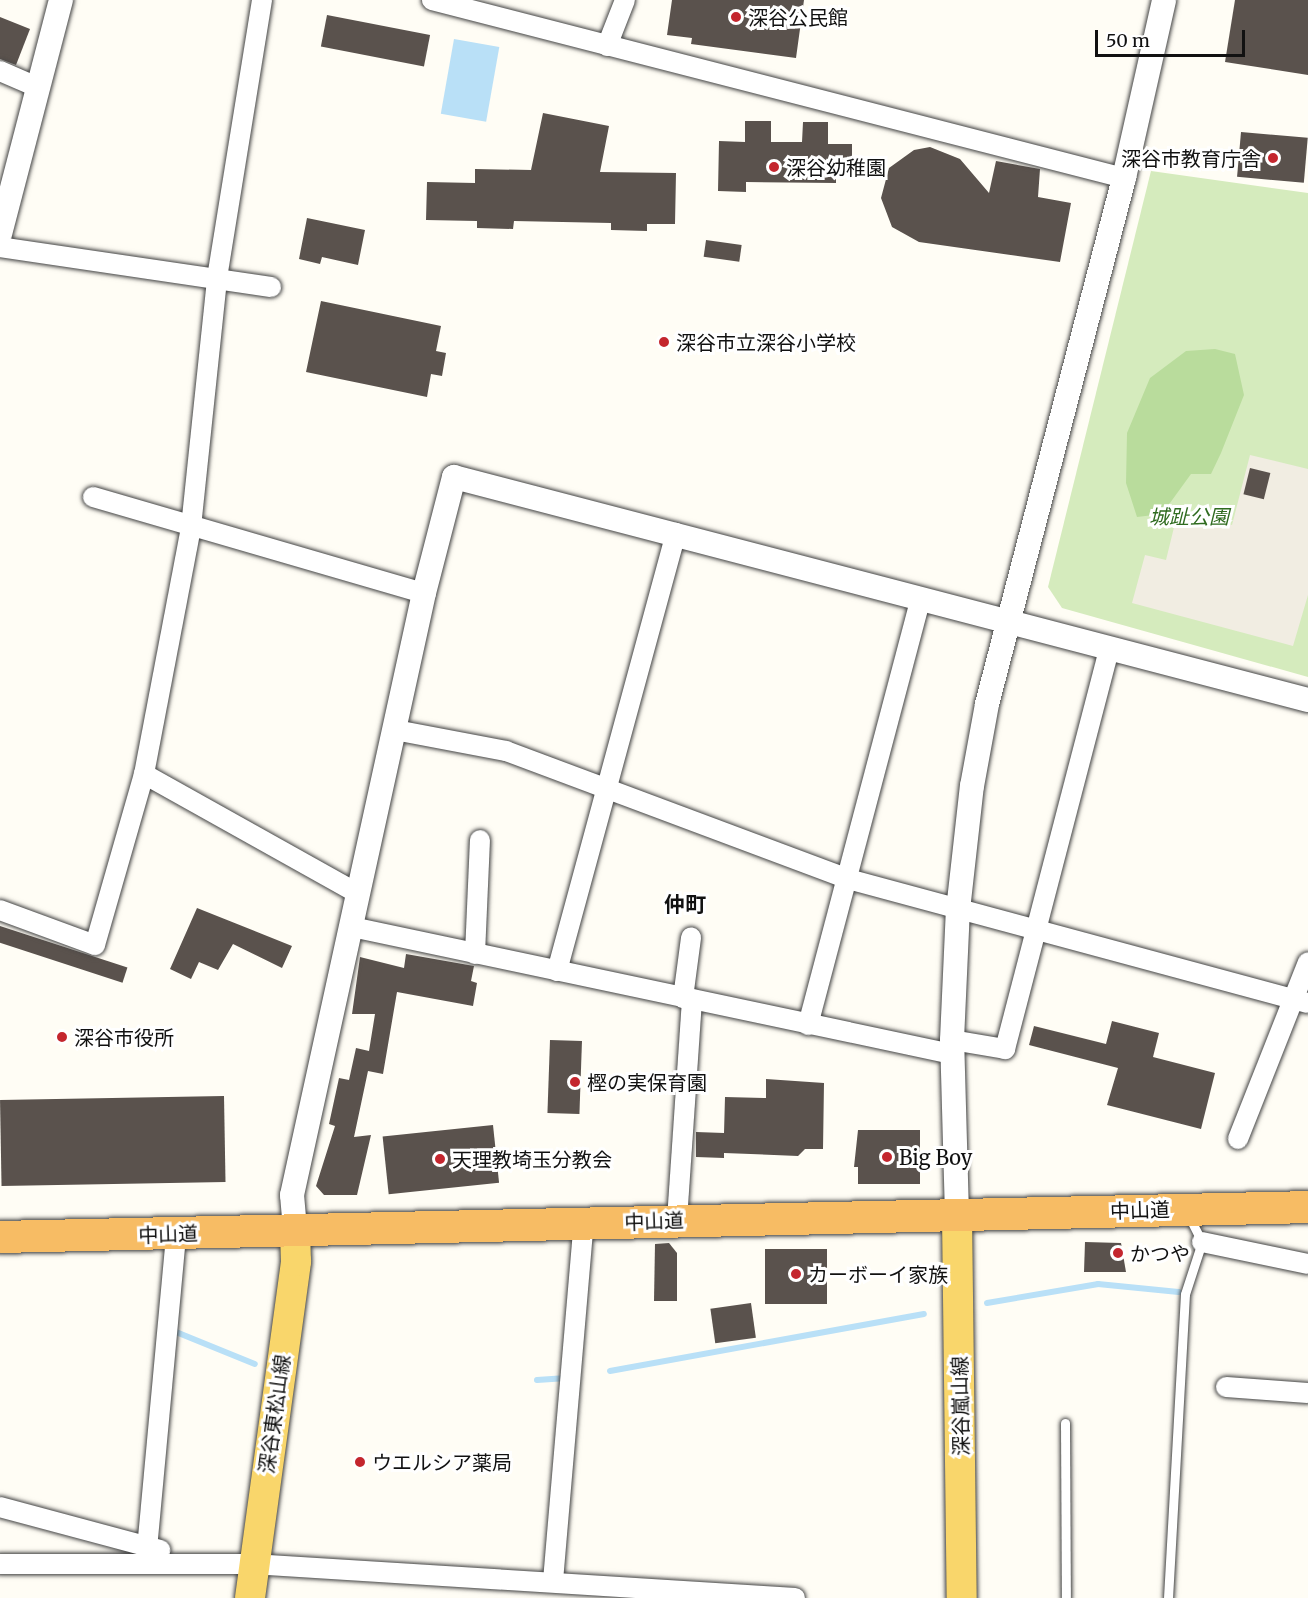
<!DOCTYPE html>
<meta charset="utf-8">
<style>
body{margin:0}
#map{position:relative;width:1308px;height:1598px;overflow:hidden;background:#fffdf5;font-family:Merriweather,"Noto Sans JP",serif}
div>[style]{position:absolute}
.green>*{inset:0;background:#d5ebbd}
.forest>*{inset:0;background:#b9dc9c}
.plaza>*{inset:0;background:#f1ede2}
.water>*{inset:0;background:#b9e0f7;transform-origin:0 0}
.stream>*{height:6px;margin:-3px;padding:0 3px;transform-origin:3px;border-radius:3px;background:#b9e0f7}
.building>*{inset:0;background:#5a524d;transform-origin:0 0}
.roads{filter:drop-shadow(0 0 2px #444) drop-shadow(0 0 2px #444)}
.service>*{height:9px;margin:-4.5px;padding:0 4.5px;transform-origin:4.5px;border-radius:4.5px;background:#fff}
.minor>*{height:20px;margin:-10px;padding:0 10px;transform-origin:10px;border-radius:10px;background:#fff}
.tertiary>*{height:24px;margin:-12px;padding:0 12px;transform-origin:12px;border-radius:12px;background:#fff}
.primary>*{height:30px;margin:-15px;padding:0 15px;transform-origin:15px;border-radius:15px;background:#f9d66b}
.trunk>*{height:32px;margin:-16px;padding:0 16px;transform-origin:16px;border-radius:16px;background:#f7bc64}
.dots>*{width:16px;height:16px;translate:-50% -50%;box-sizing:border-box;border:3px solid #fff;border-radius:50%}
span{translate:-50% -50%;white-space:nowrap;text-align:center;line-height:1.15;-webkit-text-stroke:6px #fff;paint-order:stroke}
.poi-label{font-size:20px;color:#111}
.left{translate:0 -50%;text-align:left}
.right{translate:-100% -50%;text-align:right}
.park-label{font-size:20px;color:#2f6b1f;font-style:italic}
.street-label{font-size:20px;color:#111}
.neighbourhood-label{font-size:21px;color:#111;font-weight:700}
.scale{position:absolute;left:1095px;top:30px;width:150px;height:27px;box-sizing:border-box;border:3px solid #111;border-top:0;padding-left:8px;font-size:18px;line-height:21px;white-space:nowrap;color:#111;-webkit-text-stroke:4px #fff;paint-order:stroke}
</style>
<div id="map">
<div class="green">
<div style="clip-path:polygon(1151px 171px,1308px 193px,1308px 677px,1062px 608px,1048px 587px)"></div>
</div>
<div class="forest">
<div style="clip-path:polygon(1215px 349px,1235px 354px,1244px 395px,1221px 453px,1211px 474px,1191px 474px,1162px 514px,1137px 517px,1126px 483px,1127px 433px,1150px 378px,1186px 351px)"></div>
</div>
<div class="plaza">
<div style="clip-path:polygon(1250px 455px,1308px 469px,1308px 595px,1293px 646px,1132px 603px,1145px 555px,1166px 560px,1178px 511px,1232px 525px)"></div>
</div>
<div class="water">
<div style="left:454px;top:39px;width:46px;height:76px;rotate:10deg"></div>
</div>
<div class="stream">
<div style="left:987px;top:1303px;width:113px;rotate:-9.7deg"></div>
<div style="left:1098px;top:1284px;width:81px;rotate:5.6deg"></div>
<div style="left:176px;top:1332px;width:85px;rotate:22.1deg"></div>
<div style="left:610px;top:1371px;width:319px;rotate:-10.3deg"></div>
<div style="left:537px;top:1380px;width:26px;rotate:-4deg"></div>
</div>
<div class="building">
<div style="clip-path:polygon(672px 0,804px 0,796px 58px,691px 44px,692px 38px,667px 35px)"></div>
<div style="clip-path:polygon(1235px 0,1308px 0,1308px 75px,1225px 62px)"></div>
<div style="left:327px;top:15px;width:105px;height:32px;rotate:11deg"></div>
<div style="clip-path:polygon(0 17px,30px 29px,16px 65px,0 59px)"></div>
<div style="clip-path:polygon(543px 113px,609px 126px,600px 172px,676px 173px,675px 224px,647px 224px,647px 231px,611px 230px,611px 223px,514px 221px,513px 229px,477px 228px,477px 221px,426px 220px,427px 182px,475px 183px,475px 169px,531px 170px)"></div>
<div style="clip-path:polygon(745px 121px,771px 121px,771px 142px,802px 142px,803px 122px,828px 122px,828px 144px,852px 144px,852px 174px,836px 174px,836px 183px,746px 182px,746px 192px,718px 191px,719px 141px,745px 142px)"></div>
<div style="left:1241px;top:132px;width:67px;height:45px;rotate:5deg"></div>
<div style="clip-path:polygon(930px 147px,960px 159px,989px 193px,996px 161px,1040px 169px,1038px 197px,1071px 203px,1060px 262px,919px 242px,892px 227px,881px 198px,889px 168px,914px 150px)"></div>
<div style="clip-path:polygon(307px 218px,365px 230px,358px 265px,322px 257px,320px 264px,299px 259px)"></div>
<div style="left:706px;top:240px;width:36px;height:17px;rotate:8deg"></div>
<div style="clip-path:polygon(321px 301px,441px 326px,436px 351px,446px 353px,442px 376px,431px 374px,427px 397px,306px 372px)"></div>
<div style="left:1250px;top:468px;width:21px;height:27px;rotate:14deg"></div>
<div style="clip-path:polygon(197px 908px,292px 946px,282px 968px,233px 944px,218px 970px,199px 962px,191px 979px,170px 969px)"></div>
<div style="left:0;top:926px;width:134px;height:16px;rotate:18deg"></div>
<div style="clip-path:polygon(406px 954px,474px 966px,471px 981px,477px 983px,473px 1006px,397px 992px,383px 1074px,368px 1071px,354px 1137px,371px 1135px,357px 1195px,324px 1195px,316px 1186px,335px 1126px,329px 1124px,339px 1078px,349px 1080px,356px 1048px,369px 1051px,375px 1014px,352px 1014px,360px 957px,404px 968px)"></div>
<div style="clip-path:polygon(1112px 1021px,1159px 1033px,1153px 1057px,1215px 1073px,1201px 1129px,1107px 1105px,1118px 1068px,1029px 1045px,1034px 1026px,1106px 1044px)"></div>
<div style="left:550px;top:1040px;width:32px;height:73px;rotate:2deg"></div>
<div style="clip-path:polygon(766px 1079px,824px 1083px,823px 1149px,805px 1149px,798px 1156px,724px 1153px,724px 1158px,696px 1157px,696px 1132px,724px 1133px,725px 1097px,766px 1098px)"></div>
<div style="left:224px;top:1096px;width:86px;height:224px;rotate:89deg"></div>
<div style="left:493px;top:1125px;width:58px;height:111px;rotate:84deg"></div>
<div style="clip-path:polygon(858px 1130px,920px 1130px,920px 1184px,858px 1184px,858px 1167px,854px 1167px)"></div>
<div style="clip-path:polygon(1085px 1242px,1121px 1243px,1126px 1272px,1084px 1272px)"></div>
<div style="clip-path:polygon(669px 1243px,677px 1253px,677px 1301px,654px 1301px,655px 1244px)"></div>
<div style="left:765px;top:1249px;width:62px;height:55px"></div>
<div style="left:751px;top:1303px;width:35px;height:41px;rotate:82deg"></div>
</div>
<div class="roads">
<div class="service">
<div style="left:1065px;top:1423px;width:175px;rotate:89.7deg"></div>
<div style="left:1168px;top:1598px;width:304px;rotate:-86.8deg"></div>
<div style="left:1185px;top:1294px;width:55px;rotate:-71.9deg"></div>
<div style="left:1202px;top:1242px;width:28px;rotate:-117deg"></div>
</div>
<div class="minor">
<div style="left:432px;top:0;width:715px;rotate:14.43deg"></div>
<div style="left:607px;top:46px;width:49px;rotate:-68.6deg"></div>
<div style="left:0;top:71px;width:40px;rotate:23.4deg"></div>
<div style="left:0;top:247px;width:274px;rotate:8.4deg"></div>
<div style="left:93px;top:497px;width:345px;rotate:16.2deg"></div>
<div style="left:395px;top:730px;width:113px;rotate:10.7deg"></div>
<div style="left:506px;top:751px;width:365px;rotate:20.5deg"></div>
<div style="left:848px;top:879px;width:476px;rotate:15.1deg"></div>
<div style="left:144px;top:774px;width:246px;rotate:29.2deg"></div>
<div style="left:0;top:910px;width:101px;rotate:20.2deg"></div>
<div style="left:95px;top:945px;width:178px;rotate:-74deg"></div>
<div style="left:144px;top:774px;width:251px;rotate:-79.2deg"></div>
<div style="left:191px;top:527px;width:250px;rotate:-84deg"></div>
<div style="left:217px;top:278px;width:282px;rotate:-80.8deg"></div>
<div style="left:352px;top:927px;width:613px;rotate:11.95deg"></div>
<div style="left:475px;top:954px;width:114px;rotate:-87.5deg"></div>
<div style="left:557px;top:971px;width:454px;rotate:-74.8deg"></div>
<div style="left:683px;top:998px;width:61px;rotate:-82.4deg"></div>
<div style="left:808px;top:1025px;width:442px;rotate:-75.2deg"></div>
<div style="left:952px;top:1040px;width:54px;rotate:9.6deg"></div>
<div style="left:1005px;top:1049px;width:415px;rotate:-75.4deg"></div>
<div style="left:1238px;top:1139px;width:190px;rotate:-68.4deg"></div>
<div style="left:677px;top:1220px;width:221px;rotate:-86.1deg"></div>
<div style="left:1202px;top:1242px;width:108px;rotate:11.7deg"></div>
<div style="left:1226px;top:1387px;width:82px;rotate:4.2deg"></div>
<div style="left:0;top:1507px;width:166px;rotate:15deg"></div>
<div style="left:147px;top:1549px;width:316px;rotate:-84.7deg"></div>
<div style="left:0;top:1564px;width:252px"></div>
<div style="left:252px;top:1564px;width:544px;rotate:3.58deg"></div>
<div style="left:553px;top:1581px;width:359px;rotate:-85.1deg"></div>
</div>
<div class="tertiary">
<div style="left:0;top:234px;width:242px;rotate:-75.4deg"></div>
<div style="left:957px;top:1215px;width:175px;rotate:-91.6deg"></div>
<div style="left:952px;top:1040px;width:130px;rotate:-87.4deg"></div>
<div style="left:958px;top:910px;width:125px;rotate:-83.6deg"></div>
<div style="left:972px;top:786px;width:83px;rotate:-79.6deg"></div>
<div style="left:987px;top:704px;width:544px;rotate:-75.4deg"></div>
<div style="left:1124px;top:178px;width:182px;rotate:-77.3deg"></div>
<div style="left:295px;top:1229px;width:34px;rotate:-95deg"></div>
<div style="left:292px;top:1195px;width:616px;rotate:-77.63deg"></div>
<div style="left:424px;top:593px;width:120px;rotate:-75.5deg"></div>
<div style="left:454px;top:477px;width:883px;rotate:14.63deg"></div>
</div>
<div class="primary">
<div style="left:957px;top:1215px;width:383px;rotate:89.3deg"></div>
<div style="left:250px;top:1598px;width:340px;rotate:-82.2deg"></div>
<div style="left:296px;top:1261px;width:32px;rotate:-92deg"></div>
</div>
<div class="trunk">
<div style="left:0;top:1237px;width:1308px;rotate:-1.31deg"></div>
</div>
</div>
<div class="dots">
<div style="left:736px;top:17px;background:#c4262e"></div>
<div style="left:1273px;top:158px;background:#c4262e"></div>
<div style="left:774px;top:167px;background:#c4262e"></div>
<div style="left:664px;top:342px;background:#c4262e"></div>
<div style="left:62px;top:1037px;background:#c4262e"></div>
<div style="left:575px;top:1082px;background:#c4262e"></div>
<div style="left:887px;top:1157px;background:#c4262e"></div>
<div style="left:440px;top:1159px;background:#c4262e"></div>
<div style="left:1118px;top:1253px;background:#c4262e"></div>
<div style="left:796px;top:1274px;background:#c4262e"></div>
<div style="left:360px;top:1462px;background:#c4262e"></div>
</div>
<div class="poi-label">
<span class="left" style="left:748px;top:17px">深谷公民館</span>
<span class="right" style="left:1261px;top:158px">深谷市教育庁舎</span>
<span class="left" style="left:786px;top:167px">深谷幼稚園</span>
<span class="left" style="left:676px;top:342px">深谷市立深谷小学校</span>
<span class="left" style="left:74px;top:1037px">深谷市役所</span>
<span class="left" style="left:587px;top:1082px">樫の実保育園</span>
<span class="left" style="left:899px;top:1157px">Big Boy</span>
<span class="left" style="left:452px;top:1159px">天理教埼玉分教会</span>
<span class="left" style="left:1130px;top:1253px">かつや</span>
<span class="left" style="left:808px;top:1274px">カーボーイ家族</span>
<span class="left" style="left:372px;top:1462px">ウエルシア薬局</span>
</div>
<div class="park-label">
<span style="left:1189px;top:516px">城趾公園</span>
</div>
<div class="street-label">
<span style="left:1140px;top:1210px;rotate:-2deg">中山道</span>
<span style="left:654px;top:1221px;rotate:-2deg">中山道</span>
<span style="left:168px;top:1234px;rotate:-2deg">中山道</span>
<span style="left:960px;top:1406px;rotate:-91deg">深谷嵐山線</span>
<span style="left:274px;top:1414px;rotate:-82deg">深谷東松山線</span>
</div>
<div class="neighbourhood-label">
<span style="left:685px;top:905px">仲町</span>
</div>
<div class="scale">50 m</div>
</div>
